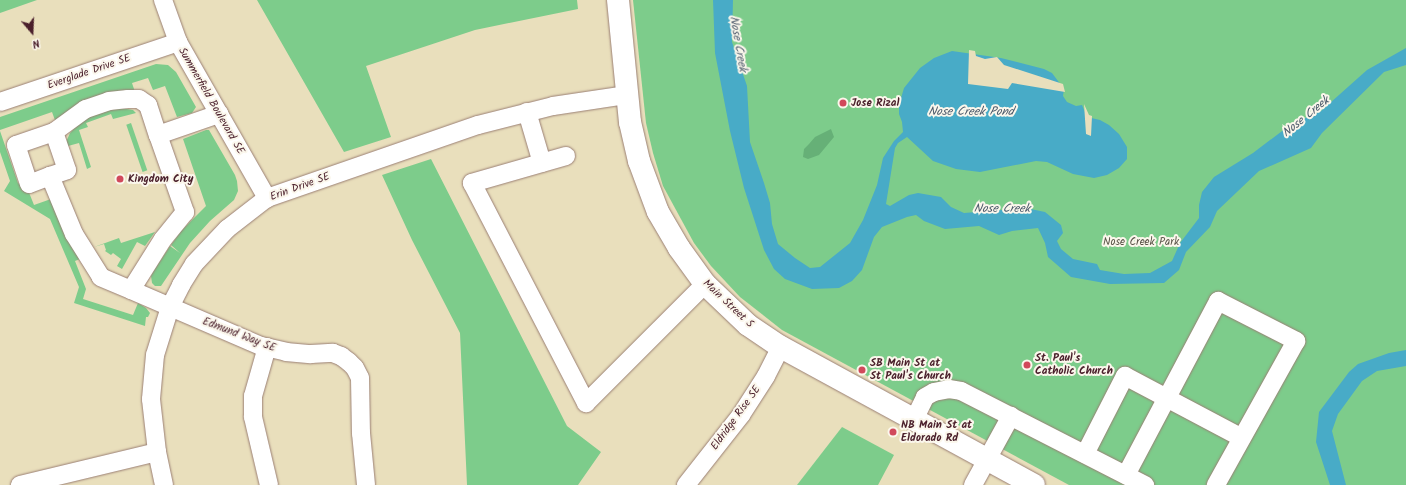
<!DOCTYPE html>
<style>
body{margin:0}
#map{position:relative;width:1406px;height:485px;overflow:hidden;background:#e9dfbc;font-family:Kalam,sans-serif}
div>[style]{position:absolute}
.green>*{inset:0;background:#7dcc8b;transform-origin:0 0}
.forest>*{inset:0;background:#66b077}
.water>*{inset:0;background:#48abc7}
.pier>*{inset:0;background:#e9dfbc}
.roads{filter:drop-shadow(0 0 1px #9a7f74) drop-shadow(0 0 1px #9a7f74)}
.minor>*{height:18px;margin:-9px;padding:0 9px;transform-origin:9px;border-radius:9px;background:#fff}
.major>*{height:22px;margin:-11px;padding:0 11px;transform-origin:11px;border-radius:11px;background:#fff}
.dots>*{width:11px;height:11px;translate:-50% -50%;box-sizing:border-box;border:2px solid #fbf7ec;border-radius:50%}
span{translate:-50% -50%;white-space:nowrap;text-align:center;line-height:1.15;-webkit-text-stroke:4px #fbf7ec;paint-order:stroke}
.street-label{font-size:11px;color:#4a1f2b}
.poi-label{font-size:11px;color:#4a1f2b;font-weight:700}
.left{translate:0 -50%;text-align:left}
.park-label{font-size:11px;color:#595348}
.water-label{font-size:12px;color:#495769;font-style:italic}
.north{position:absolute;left:12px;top:12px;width:40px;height:40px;-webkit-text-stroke:3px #fbf7ec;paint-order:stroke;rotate:161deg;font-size:11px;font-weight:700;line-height:16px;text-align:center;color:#4a1f2b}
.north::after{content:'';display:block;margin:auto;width:14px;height:18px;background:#4a1f2b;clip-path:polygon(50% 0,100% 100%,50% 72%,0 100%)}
</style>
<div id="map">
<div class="green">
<div style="clip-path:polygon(0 0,37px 0,0 13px)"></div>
<div style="clip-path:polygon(257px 0,577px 0,578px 9px,475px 30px,366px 66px,391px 137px,344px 152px)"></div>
<div style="clip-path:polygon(633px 0,1406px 0,1406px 485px,1069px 485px,782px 330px,740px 297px,711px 266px,694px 243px,663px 186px,653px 153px,646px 123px)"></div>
<div style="clip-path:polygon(156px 64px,168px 65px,176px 72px,196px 107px,192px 113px,177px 117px,165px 86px,153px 90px,148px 78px,132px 83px,135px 92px,56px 123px,52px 112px,0 130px,0 117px)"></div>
<div style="clip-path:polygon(121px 108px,133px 110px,136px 113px,113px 119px,111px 114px,86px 123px,88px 127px,79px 130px,91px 167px,87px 169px,79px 143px,68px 146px,66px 142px,70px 133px,83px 119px,106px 111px)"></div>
<div style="left:131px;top:123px;width:50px;height:5px;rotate:71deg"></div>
<div style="clip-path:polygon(206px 130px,209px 130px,235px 175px,237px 181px,238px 191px,234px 200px,210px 221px,190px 243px,161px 286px,155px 286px,152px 283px,151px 276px,153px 272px,170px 246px,180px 253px,171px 245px,181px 231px,206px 206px,183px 139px)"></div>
<div style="clip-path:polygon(0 131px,18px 183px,28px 190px,34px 205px,51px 199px,80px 259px,75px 261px,86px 289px,83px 299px,133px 315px,138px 303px,146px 308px,150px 313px,148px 317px,146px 317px,145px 326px,74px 303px,79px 287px,50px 219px,4px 191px,10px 181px,0 152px)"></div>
<div style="clip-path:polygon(431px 159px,567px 426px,601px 452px,578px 485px,467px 485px,460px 333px,412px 240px,382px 175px)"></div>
<div style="clip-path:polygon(155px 232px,145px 246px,137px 242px,122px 269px,117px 266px,121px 259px,113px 253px,111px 255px,105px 251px,106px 250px,104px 244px,94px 247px,119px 238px,121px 243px)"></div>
<div style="clip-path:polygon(842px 427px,894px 455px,878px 485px,797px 485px)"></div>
</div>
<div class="forest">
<div style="clip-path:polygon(831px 129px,834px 137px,819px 155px,808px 159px,803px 157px,804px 149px,809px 144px,815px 137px)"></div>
</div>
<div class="water">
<div style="clip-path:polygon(713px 0,733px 0,732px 42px,747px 86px,750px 142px,764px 183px,770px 203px,772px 224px,778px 244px,795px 258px,810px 268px,820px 267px,850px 243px,863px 220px,877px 185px,883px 158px,894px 141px,903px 132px,902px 122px,899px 114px,899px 105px,904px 88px,920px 68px,934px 58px,952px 51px,1001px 58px,1044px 69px,1052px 73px,1064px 89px,1063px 96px,1067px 102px,1076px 106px,1082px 105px,1087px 117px,1100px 120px,1109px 125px,1119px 134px,1127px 147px,1127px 159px,1119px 168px,1107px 175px,1094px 178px,1073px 174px,1047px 162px,1036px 161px,980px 172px,956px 169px,933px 161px,907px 137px,898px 143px,895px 148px,886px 204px,890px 206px,909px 195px,918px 193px,941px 197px,951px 207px,964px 213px,1026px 208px,1045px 212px,1061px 225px,1063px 233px,1057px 241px,1061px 249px,1073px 259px,1097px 264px,1100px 270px,1124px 274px,1150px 273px,1172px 261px,1180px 243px,1199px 218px,1199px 205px,1202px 192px,1214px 177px,1253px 153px,1290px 125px,1321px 111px,1367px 70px,1406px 48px,1406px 65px,1384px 72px,1322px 133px,1311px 148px,1259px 171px,1217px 211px,1210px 227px,1186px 252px,1179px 270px,1164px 283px,1110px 284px,1071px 277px,1048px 257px,1045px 243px,1038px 228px,1012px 231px,999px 235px,979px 226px,945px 229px,924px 221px,916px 215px,907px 217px,882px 227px,874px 237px,862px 270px,852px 281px,839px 288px,812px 289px,785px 279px,774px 269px,764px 250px,744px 188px,730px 131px,715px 53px)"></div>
<div style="clip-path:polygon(1406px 350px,1406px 366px,1377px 371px,1362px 381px,1338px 414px,1332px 431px,1346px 485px,1330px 485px,1316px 442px,1319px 412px,1349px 372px,1358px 364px,1389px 353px)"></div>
</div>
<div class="pier">
<div style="clip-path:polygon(969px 50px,975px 51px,976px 56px,985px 59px,997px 57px,1004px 65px,1063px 84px,1065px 92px,1012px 83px,1008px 89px,968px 84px)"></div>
<div style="clip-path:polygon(1084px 104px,1089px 115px,1092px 116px,1091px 136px,1086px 134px)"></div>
</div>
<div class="roads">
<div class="minor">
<div style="left:163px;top:0;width:45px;rotate:70.3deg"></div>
<div style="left:178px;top:42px;width:180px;rotate:60.3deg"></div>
<div style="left:0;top:102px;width:188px;rotate:-18.6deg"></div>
<div style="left:527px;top:112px;width:53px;rotate:73.6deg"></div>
<div style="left:158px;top:135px;width:82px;rotate:70.7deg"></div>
<div style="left:185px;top:212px;width:35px;rotate:129deg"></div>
<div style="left:163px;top:239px;width:60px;rotate:122.1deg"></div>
<div style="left:131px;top:290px;width:33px;rotate:-157deg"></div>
<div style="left:101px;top:277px;width:51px;rotate:-122.1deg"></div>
<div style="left:74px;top:234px;width:63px;rotate:-112.5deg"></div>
<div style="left:50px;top:176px;width:18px;rotate:-19deg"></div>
<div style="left:67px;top:170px;width:40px;rotate:-108.9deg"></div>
<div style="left:54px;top:132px;width:39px;rotate:-36deg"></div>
<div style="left:86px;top:109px;width:24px;rotate:-19deg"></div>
<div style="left:109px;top:101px;width:19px;rotate:-6deg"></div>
<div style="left:128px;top:99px;width:11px"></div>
<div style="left:139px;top:99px;width:11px;rotate:34deg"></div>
<div style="left:148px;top:105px;width:32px;rotate:72deg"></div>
<div style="left:158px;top:135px;width:65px;rotate:-19deg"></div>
<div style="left:566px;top:156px;width:98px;rotate:164deg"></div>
<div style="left:472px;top:183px;width:248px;rotate:62.6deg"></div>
<div style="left:586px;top:403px;width:168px;rotate:-45deg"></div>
<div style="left:50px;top:176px;width:22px;rotate:159deg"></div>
<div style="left:29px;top:184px;width:41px;rotate:-108.4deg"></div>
<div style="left:16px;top:145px;width:40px;rotate:-18.9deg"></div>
<div style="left:131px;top:290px;width:142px;rotate:23.3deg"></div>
<div style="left:261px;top:346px;width:26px;rotate:13deg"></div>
<div style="left:286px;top:352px;width:25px;rotate:5deg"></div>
<div style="left:311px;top:354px;width:22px;rotate:-3deg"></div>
<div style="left:333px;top:353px;width:9px;rotate:21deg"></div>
<div style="left:341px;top:356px;width:10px;rotate:37deg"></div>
<div style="left:349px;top:362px;width:8px;rotate:45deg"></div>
<div style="left:355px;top:368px;width:11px;rotate:63deg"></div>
<div style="left:360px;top:378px;width:55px;rotate:89deg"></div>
<div style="left:361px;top:433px;width:52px;rotate:84.5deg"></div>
<div style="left:267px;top:347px;width:51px;rotate:105.9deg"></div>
<div style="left:253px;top:396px;width:21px;rotate:90deg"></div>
<div style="left:253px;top:417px;width:70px;rotate:76.8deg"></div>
<div style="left:914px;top:420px;width:25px;rotate:-64deg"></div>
<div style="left:925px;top:397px;width:10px;rotate:-29deg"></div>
<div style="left:934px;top:392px;width:15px;rotate:-11deg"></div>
<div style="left:949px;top:389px;width:12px;rotate:9deg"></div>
<div style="left:961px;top:391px;width:207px;rotate:27.1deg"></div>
<div style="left:1085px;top:454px;width:88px;rotate:-62.9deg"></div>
<div style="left:1125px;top:376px;width:132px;rotate:27.9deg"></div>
<div style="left:1126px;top:475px;width:197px;rotate:-62.1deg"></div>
<div style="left:1218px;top:301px;width:88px;rotate:27.1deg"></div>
<div style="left:1296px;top:341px;width:165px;rotate:119.1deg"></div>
<div style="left:20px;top:485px;width:141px;rotate:-13.5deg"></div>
<div style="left:164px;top:485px;width:34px;rotate:-102deg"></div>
<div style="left:157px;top:452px;width:53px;rotate:-96.5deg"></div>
<div style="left:151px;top:399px;width:44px;rotate:-84.8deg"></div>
<div style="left:155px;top:355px;width:50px;rotate:-72.6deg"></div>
<div style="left:170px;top:307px;width:25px;rotate:-63deg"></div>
<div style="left:181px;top:285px;width:25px;rotate:-58deg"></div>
<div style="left:194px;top:264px;width:48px;rotate:-46.7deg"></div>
<div style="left:227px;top:229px;width:51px;rotate:-37.8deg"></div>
<div style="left:267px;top:198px;width:223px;rotate:-19.1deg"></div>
<div style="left:478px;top:125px;width:77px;rotate:-14.2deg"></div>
<div style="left:553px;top:106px;width:75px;rotate:-8.5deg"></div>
<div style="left:686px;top:485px;width:89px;rotate:-51.8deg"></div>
<div style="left:741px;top:415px;width:46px;rotate:-57.3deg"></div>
<div style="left:766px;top:376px;width:33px;rotate:-63deg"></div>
<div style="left:973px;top:485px;width:79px;rotate:-61.2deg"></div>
</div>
<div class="major">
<div style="left:618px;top:0;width:123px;rotate:84.4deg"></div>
<div style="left:630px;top:122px;width:40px;rotate:77deg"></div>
<div style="left:639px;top:161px;width:54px;rotate:69.6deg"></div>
<div style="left:658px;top:212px;width:42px;rotate:59.7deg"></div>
<div style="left:679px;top:248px;width:44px;rotate:54.2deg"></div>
<div style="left:705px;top:284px;width:59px;rotate:43.6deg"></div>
<div style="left:748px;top:325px;width:40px;rotate:34deg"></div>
<div style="left:781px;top:347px;width:288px;rotate:28.6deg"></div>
</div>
</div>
<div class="dots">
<div style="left:843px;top:103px;background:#d1495b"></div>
<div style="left:120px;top:179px;background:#d1495b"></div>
<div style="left:1027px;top:365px;background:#d1495b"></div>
<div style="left:862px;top:370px;background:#d1495b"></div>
<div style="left:893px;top:432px;background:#d1495b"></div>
</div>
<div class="street-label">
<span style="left:89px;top:72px;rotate:-19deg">Everglade Drive SE</span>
<span style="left:211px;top:101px;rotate:60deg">Summerfield Boulevard SE</span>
<span style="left:300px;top:187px;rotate:-20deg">Erin Drive SE</span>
<span style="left:728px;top:304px;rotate:43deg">Main Street S</span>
<span style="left:239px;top:335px;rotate:21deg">Edmund Way SE</span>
<span style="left:736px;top:418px;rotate:-54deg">Eldridge Rise SE</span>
</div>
<div class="poi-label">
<span class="left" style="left:851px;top:103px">Jose Rizal</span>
<span class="left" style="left:128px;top:179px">Kingdom City</span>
<span class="left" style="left:1035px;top:365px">St. Paul's<br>Catholic Church</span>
<span class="left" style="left:870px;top:370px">SB Main St at<br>St Paul's Church</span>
<span class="left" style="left:901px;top:432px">NB Main St at<br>Eldorado Rd</span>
</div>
<div class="park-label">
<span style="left:1141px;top:242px">Nose Creek Park</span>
</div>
<div class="water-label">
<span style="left:738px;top:44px;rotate:80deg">Nose Creek</span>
<span style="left:971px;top:112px">Nose Creek Pond</span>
<span style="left:1306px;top:117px;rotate:-39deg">Nose Creek</span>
<span style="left:1002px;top:209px">Nose Creek</span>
</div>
<div class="north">N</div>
</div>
